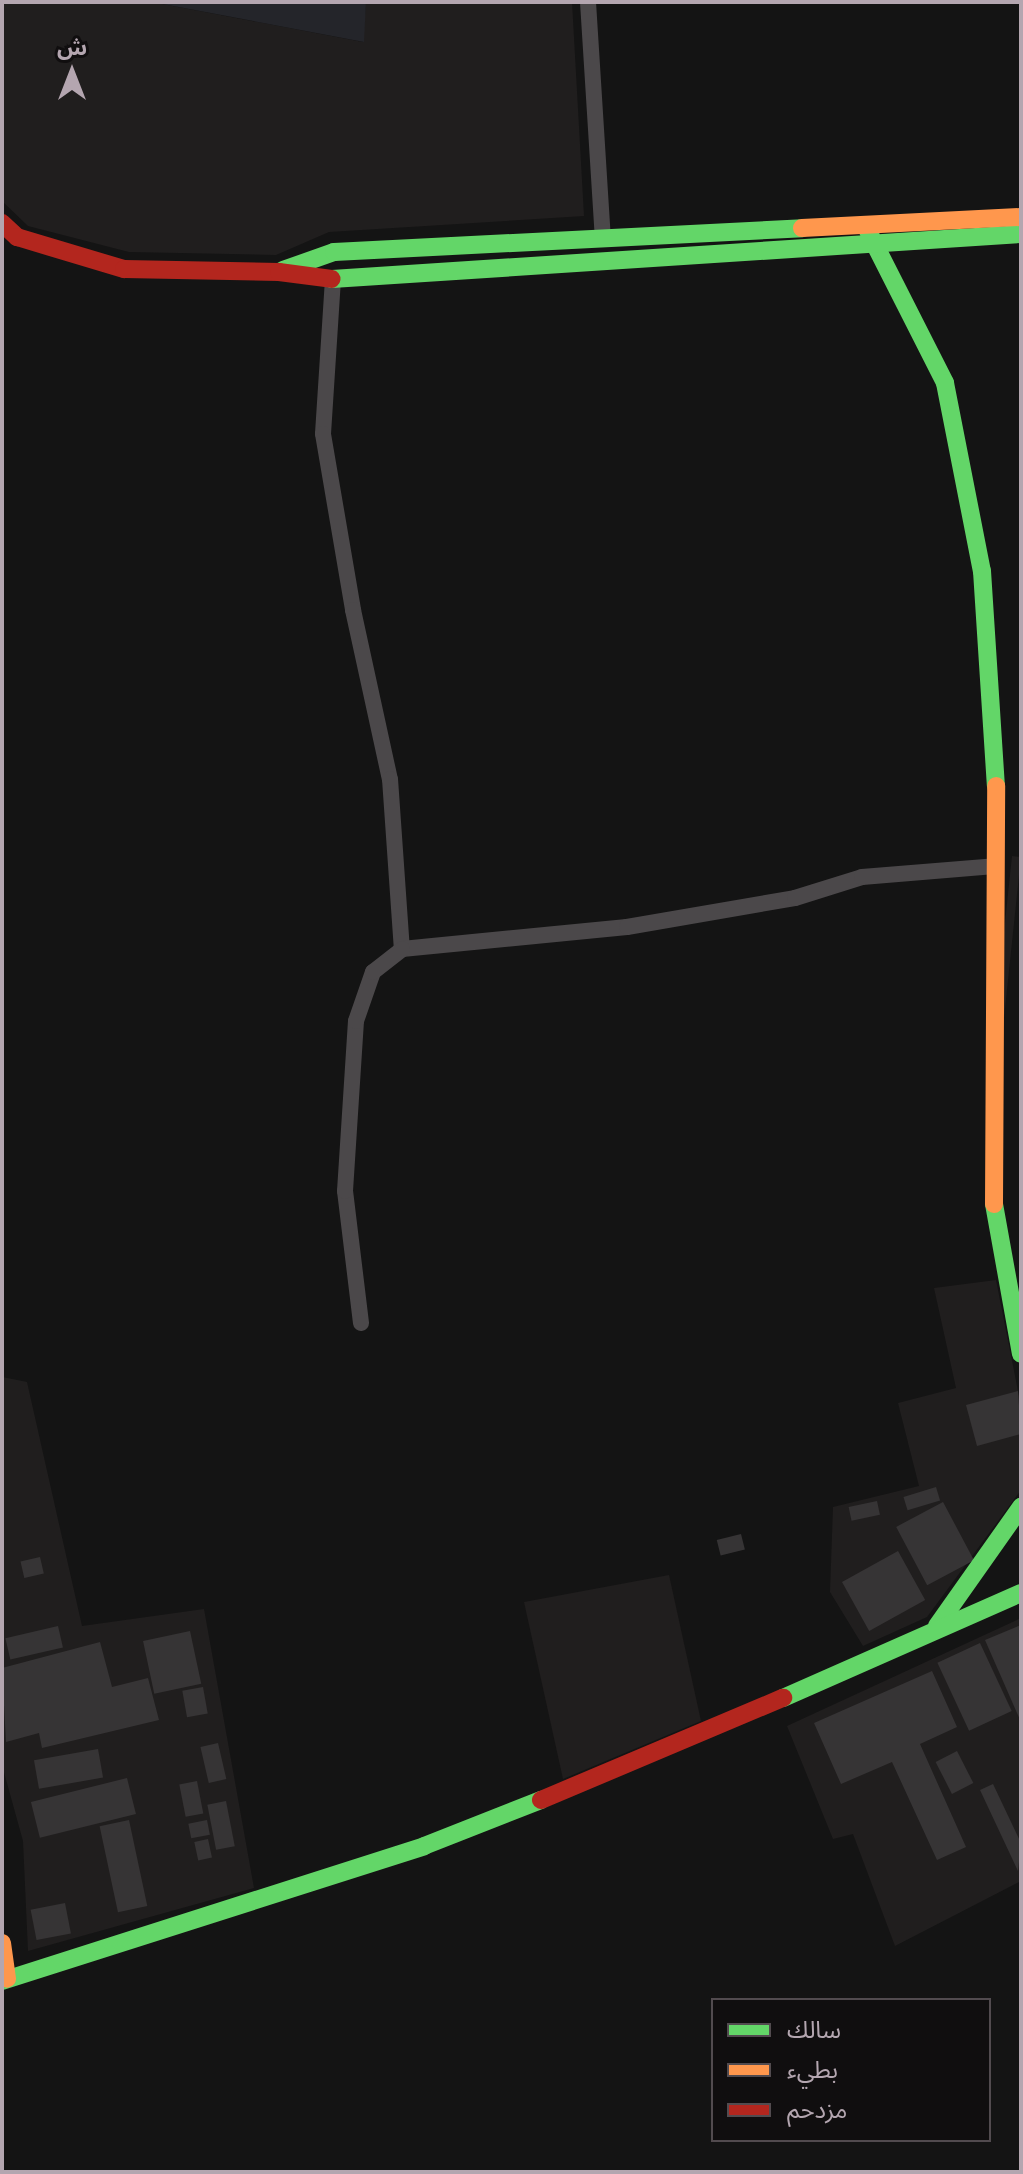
<!DOCTYPE html>
<meta charset="utf-8">
<style>
body{margin:0}
#map{position:relative;width:1023px;height:2174px;overflow:hidden;background:#141414;font-family:"Roboto Condensed","Noto Sans Arabic",sans-serif}
div>[style]{position:absolute}
.built>*{inset:0;background:#201e1e;transform-origin:0 0}
.green>*{inset:0;background:#24252a}
.building>*{inset:0;background:#363435;transform-origin:0 0}
.street>*{height:16px;margin:-8px;padding:0 8px;transform-origin:8px;border-radius:8px;background:#4b484a}
.fast>*{height:18px;margin:-9px;padding:0 9px;transform-origin:9px;border-radius:9px;background:#63d668}
.slow>*{height:18px;margin:-9px;padding:0 9px;transform-origin:9px;border-radius:9px;background:#ff974d}
.jam>*{height:18px;margin:-9px;padding:0 9px;transform-origin:9px;border-radius:9px;background:#b3261e}
span{translate:-50% -50%;white-space:nowrap;text-align:center;line-height:1.15;-webkit-text-stroke:6px #100e0f;paint-order:stroke}
.frame{position:absolute;inset:0;border:4px solid #b4a6b0;pointer-events:none}
.legend{position:absolute;left:711px;top:1998px;width:280px;height:144px;box-sizing:border-box;background:#100e0f;border:2px solid #524b4f;margin:0;padding:10px 14px;list-style:none;font-size:24px;color:#b4a6b0}
.legend li{display:flex;align-items:center;gap:16px;height:40px}
.legend b{width:40px;border:2px solid #524b4f}
.north{position:absolute;left:32px;top:32px;width:80px;height:80px;-webkit-text-stroke:6px #100e0f;paint-order:stroke;rotate:0deg;font-size:22px;font-weight:700;line-height:32px;text-align:center;color:#b4a6b0}
.north::after{content:'';display:block;margin:auto;width:28px;height:36px;background:#b4a6b0;clip-path:polygon(50% 0,100% 100%,50% 72%,0 100%)}
</style>
<div id="map">
<div class="built">
<div style="clip-path:polygon(2px 2px,152px 2px,363px 42px,366px 2px,572px 2px,584px 216px,329px 232px,276px 255px,129px 252px,28px 226px,2px 201px)"></div>
<div style="left:1012px;top:856px;width:9px;height:253px;rotate:6deg"></div>
<div style="clip-path:polygon(996px 1280px,1021px 1406px,1021px 1490px,927px 1617px,863px 1646px,830px 1592px,833px 1507px,919px 1486px,898px 1403px,956px 1388px,934px 1288px)"></div>
<div style="clip-path:polygon(2px 1377px,27px 1382px,82px 1626px,204px 1609px,254px 1888px,28px 1951px,23px 1841px,2px 1765px)"></div>
<div style="clip-path:polygon(669px 1575px,701px 1721px,563px 1779px,524px 1602px)"></div>
<div style="clip-path:polygon(1021px 1618px,1021px 1881px,895px 1946px,853px 1834px,833px 1839px,787px 1726px)"></div>
</div>
<div class="green">
<div style="clip-path:polygon(152px 2px,366px 2px,364px 42px)"></div>
</div>
<div class="building">
<div style="clip-path:polygon(1018px 1391px,1021px 1434px,977px 1446px,966px 1405px)"></div>
<div style="left:936px;top:1487px;width:14px;height:34px;rotate:73deg"></div>
<div style="left:877px;top:1501px;width:14px;height:29px;rotate:78deg"></div>
<div style="left:943px;top:1502px;width:66px;height:53px;rotate:62deg"></div>
<div style="left:741px;top:1534px;width:16px;height:25px;rotate:76deg"></div>
<div style="left:898px;top:1551px;width:56px;height:64px;rotate:61deg"></div>
<div style="left:40px;top:1557px;width:17px;height:20px;rotate:77deg"></div>
<div style="clip-path:polygon(1021px 1625px,1021px 1722px,985px 1640px)"></div>
<div style="left:58px;top:1626px;width:22px;height:54px;rotate:77deg"></div>
<div style="left:190px;top:1631px;width:54px;height:48px;rotate:78deg"></div>
<div style="clip-path:polygon(100px 1642px,112px 1687px,148px 1678px,159px 1720px,42px 1748px,39px 1733px,6px 1742px,2px 1668px)"></div>
<div style="left:980px;top:1643px;width:75px;height:47px;rotate:65deg"></div>
<div style="clip-path:polygon(932px 1671px,957px 1727px,920px 1744px,966px 1847px,937px 1860px,892px 1762px,841px 1784px,814px 1723px)"></div>
<div style="left:203px;top:1687px;width:27px;height:21px;rotate:80deg"></div>
<div style="left:218px;top:1743px;width:37px;height:18px;rotate:77deg"></div>
<div style="left:98px;top:1749px;width:29px;height:65px;rotate:80deg"></div>
<div style="left:957px;top:1751px;width:36px;height:24px;rotate:63deg"></div>
<div style="left:127px;top:1778px;width:37px;height:99px;rotate:76deg"></div>
<div style="left:197px;top:1781px;width:33px;height:18px;rotate:79deg"></div>
<div style="clip-path:polygon(993px 1784px,1021px 1843px,1018px 1871px,980px 1790px)"></div>
<div style="left:226px;top:1801px;width:46px;height:19px;rotate:79deg"></div>
<div style="left:129px;top:1820px;width:88px;height:30px;rotate:78deg"></div>
<div style="left:207px;top:1820px;width:15px;height:19px;rotate:79deg"></div>
<div style="left:208px;top:1839px;width:19px;height:14px;rotate:78deg"></div>
<div style="left:65px;top:1903px;width:31px;height:35px;rotate:79deg"></div>
</div>
<div class="street">
<div style="left:588px;top:2px;width:236px;rotate:86.4deg"></div>
<div style="left:333px;top:279px;width:155px;rotate:93.7deg"></div>
<div style="left:323px;top:434px;width:179px;rotate:80.3deg"></div>
<div style="left:353px;top:610px;width:173px;rotate:77.7deg"></div>
<div style="left:390px;top:779px;width:170px;rotate:86deg"></div>
<div style="left:402px;top:949px;width:226px;rotate:-5.6deg"></div>
<div style="left:627px;top:927px;width:170px;rotate:-9.8deg"></div>
<div style="left:795px;top:898px;width:70px;rotate:-17.4deg"></div>
<div style="left:862px;top:877px;width:133px;rotate:-4.7deg"></div>
<div style="left:361px;top:1323px;width:133px;rotate:-96.9deg"></div>
<div style="left:345px;top:1191px;width:170px;rotate:-86.3deg"></div>
<div style="left:356px;top:1021px;width:52px;rotate:-70.9deg"></div>
<div style="left:373px;top:972px;width:37px;rotate:-38deg"></div>
</div>
<div class="fast">
<div style="left:865px;top:225px;width:177px;rotate:63.1deg"></div>
<div style="left:945px;top:383px;width:192px;rotate:78.9deg"></div>
<div style="left:982px;top:571px;width:215px;rotate:86.3deg"></div>
<div style="left:283px;top:270px;width:54px;rotate:-19.4deg"></div>
<div style="left:334px;top:252px;width:469px;rotate:-2.9deg"></div>
<div style="left:332px;top:279px;width:690px;rotate:-3.74deg"></div>
<div style="left:994px;top:1204px;width:152px;rotate:79.8deg"></div>
<div style="left:937px;top:1626px;width:146px;rotate:-54.8deg"></div>
<div style="left:783px;top:1698px;width:260px;rotate:-23.8deg"></div>
<div style="left:2px;top:1981px;width:443px;rotate:-17.7deg"></div>
<div style="left:424px;top:1846px;width:126px;rotate:-21.5deg"></div>
</div>
<div class="slow">
<div style="left:802px;top:228px;width:219px;rotate:-2.9deg"></div>
<div style="left:994px;top:1204px;width:418px;rotate:-89.7deg"></div>
<div style="left:2px;top:1943px;width:36px;rotate:82deg"></div>
</div>
<div class="jam">
<div style="left:2px;top:223px;width:21px;rotate:43deg"></div>
<div style="left:17px;top:237px;width:112px;rotate:16.7deg"></div>
<div style="left:124px;top:269px;width:155px;rotate:1.1deg"></div>
<div style="left:279px;top:272px;width:53px;rotate:7.5deg"></div>
<div style="left:541px;top:1800px;width:263px;rotate:-22.9deg"></div>
</div>
<div class="frame"></div>
<ul class="legend">
<li><b style="height:10px;background:#63d668"></b>سالك</li>
<li><b style="height:10px;background:#ff974d"></b>بطيء</li>
<li><b style="height:10px;background:#b3261e"></b>مزدحم</li>
</ul>
<div class="north">ش</div>
</div>
